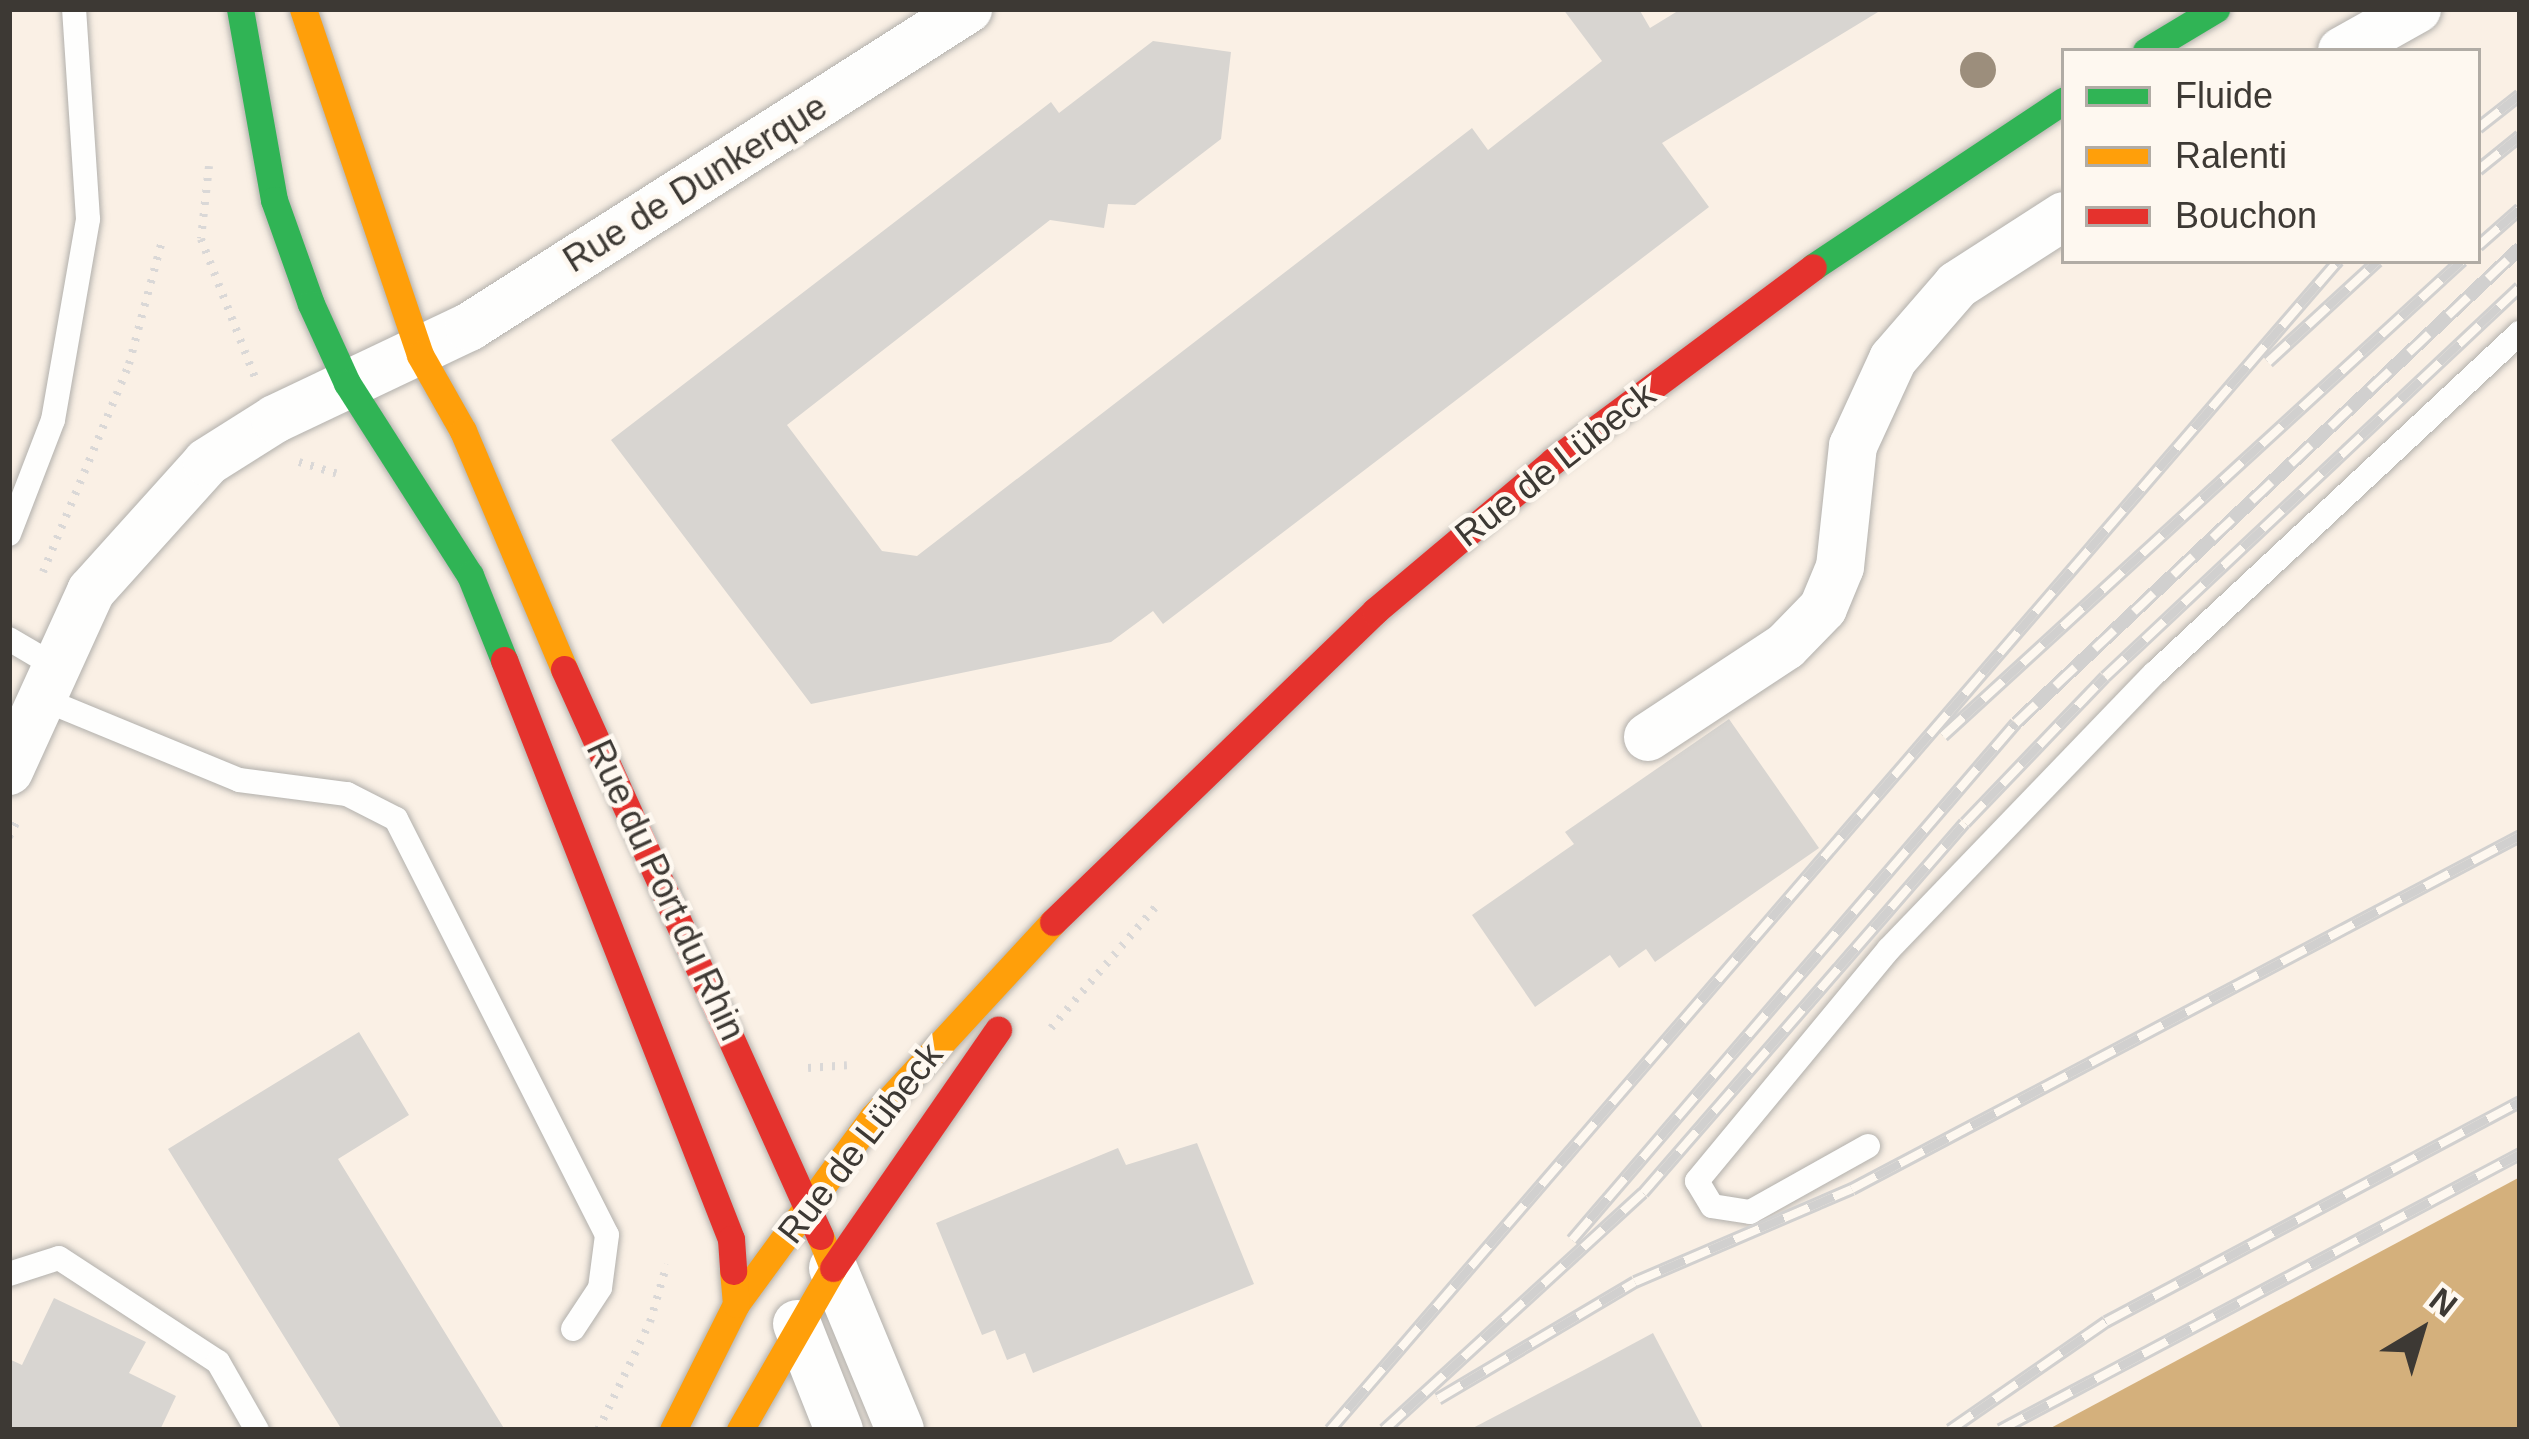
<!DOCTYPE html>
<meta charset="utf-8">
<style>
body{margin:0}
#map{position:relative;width:2529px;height:1439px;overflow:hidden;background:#faf7f4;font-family:Helvetica,sans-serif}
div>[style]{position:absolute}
.built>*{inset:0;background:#faf0e5}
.water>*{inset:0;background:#d4b07c}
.building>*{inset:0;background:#d8d5d1}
.path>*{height:8px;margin-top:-4px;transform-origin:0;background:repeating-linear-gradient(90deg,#dad8d7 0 3px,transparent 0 12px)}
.roads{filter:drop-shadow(0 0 3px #b2b0ac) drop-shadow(0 0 3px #b2b0ac)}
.lane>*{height:24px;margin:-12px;padding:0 12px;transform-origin:12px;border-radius:12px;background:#fefefd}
.street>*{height:48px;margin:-24px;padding:0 24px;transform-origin:24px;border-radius:24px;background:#fefefd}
.fast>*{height:27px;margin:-13.5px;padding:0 13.5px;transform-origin:13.5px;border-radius:13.5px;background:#30b455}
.slow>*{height:27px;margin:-13.5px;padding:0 13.5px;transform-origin:13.5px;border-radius:13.5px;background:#ff9f0a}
.jam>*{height:27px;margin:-13.5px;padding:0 13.5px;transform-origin:13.5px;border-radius:13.5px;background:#e5322d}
.rail>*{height:14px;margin-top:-7px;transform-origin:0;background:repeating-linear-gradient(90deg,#fef8f0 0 27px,#d1d0cf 0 54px);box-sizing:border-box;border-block:3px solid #d1d0cf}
.trees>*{width:36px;height:36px;margin:-18px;border-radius:50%;background:#9c8e7c}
span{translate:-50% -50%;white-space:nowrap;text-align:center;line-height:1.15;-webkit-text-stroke:9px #fef8f0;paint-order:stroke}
.street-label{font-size:36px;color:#3d3934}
.frame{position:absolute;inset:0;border:12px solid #3d3934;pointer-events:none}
.legend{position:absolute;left:2061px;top:48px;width:420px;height:216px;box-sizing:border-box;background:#fef8f0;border:3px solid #b1aca5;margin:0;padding:15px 21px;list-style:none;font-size:36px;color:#3d3934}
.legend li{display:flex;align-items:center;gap:24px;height:60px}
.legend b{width:60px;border:3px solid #b1aca5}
.north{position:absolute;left:2361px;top:1271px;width:120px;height:120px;-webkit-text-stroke:9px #fef8f0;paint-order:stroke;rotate:38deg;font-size:33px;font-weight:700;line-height:48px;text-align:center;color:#3d3934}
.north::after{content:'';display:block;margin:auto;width:42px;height:54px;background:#3d3934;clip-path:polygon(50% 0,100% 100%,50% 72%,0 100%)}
</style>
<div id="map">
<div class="built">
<div style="clip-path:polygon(evenodd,9px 9px,2520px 9px,2520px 1430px,9px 1430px,9px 9px,2064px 51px,2478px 51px,2478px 261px,2064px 261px,2064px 51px)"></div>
</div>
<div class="water">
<div style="clip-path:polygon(2520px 1177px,2520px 1430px,2047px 1430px)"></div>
</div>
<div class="building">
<div style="clip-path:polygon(1563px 9px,1639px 9px,1650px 28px,1681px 9px,1883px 9px,1662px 143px,1709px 207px,1163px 624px,1153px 611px,1111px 642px,811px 704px,611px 440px,1051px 102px,1059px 113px,1153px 41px,1231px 52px,1221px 139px,1135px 205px,1108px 204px,1104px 228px,1050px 220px,787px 425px,882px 551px,917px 556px,1472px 128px,1488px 150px,1602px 61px)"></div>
<div style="clip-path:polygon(1729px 719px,1819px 848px,1655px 962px,1646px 949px,1619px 968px,1610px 955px,1535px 1007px,1472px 915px,1574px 844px,1565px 832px)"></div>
<div style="clip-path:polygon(359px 1032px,409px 1115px,338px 1159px,505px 1430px,342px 1430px,168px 1149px)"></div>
<div style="clip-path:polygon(1197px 1143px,1254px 1284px,1033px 1373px,1025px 1353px,1007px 1360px,995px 1330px,982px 1335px,936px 1223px,1118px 1148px,1126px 1165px)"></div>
<div style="clip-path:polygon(54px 1298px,146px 1342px,129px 1373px,176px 1396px,160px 1430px,9px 1430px,9px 1359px,22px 1365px)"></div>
<div style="clip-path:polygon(1653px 1333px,1704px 1430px,1469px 1430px,1584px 1370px)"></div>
</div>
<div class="path">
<div style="left:209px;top:166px;width:73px;rotate:96.3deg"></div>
<div style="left:201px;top:239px;width:151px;rotate:68.7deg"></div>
<div style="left:299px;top:462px;width:39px;rotate:17deg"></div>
<div style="left:43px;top:572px;width:225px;rotate:-67.5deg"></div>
<div style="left:129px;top:364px;width:127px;rotate:-75deg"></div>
<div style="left:9px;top:837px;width:22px;rotate:-63deg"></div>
<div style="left:1051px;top:1028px;width:165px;rotate:-49.2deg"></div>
<div style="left:808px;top:1068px;width:39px;rotate:-4deg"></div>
<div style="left:598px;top:1430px;width:120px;rotate:-64.3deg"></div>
<div style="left:650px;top:1322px;width:60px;rotate:-73.7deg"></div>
</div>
<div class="roads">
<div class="lane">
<div style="left:9px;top:534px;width:122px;rotate:-68.9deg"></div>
<div style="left:53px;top:420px;width:204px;rotate:-80.1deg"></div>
<div style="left:88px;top:219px;width:210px;rotate:-93.8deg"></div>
<div style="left:9px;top:639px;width:59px;rotate:30.5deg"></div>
<div style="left:45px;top:700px;width:210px;rotate:22.4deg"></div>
<div style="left:239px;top:780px;width:109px;rotate:7.4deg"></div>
<div style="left:347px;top:794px;width:55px;rotate:27deg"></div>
<div style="left:396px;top:819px;width:466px;rotate:63.1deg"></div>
<div style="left:607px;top:1235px;width:53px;rotate:97.5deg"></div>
<div style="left:600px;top:1288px;width:49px;rotate:123.4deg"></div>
<div style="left:1868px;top:1146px;width:135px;rotate:150.8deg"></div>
<div style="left:1750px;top:1212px;width:38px;rotate:-171deg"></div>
<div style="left:1712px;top:1206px;width:29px;rotate:-121deg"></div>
<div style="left:1697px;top:1181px;width:301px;rotate:-50.4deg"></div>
<div style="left:1889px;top:949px;width:383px;rotate:-46.1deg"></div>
<div style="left:2155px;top:673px;width:499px;rotate:-43deg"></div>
<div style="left:9px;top:1274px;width:52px;rotate:-17.7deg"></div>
<div style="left:59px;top:1258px;width:190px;rotate:33.2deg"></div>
<div style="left:218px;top:1362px;width:78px;rotate:60.2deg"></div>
</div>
<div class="street">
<div style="left:2342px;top:51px;width:86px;rotate:-29.2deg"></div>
<div style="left:1648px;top:737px;width:165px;rotate:-33.4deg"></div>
<div style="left:1786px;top:646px;width:53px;rotate:-45.8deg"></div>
<div style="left:1823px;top:608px;width:44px;rotate:-67.5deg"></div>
<div style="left:1840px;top:567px;width:122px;rotate:-83.9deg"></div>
<div style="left:1853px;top:446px;width:96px;rotate:-65.3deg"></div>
<div style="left:1893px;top:359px;width:98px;rotate:-49.1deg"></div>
<div style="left:1957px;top:285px;width:127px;rotate:-32.8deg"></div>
<div style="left:9px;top:771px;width:198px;rotate:-65.5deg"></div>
<div style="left:91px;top:591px;width:173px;rotate:-48deg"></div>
<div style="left:207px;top:462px;width:80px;rotate:-32.3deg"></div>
<div style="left:275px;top:419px;width:215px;rotate:-25.4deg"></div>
<div style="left:469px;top:327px;width:592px;rotate:-32.51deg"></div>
<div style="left:833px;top:1268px;width:175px;rotate:67.5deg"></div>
<div style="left:797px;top:1324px;width:114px;rotate:68.4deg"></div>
</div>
<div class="fast">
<div style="left:240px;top:9px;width:194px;rotate:79.9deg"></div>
<div style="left:274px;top:200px;width:110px;rotate:70.4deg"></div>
<div style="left:311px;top:304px;width:87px;rotate:65.5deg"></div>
<div style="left:347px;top:383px;width:228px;rotate:57.4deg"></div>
<div style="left:470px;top:575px;width:92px;rotate:68.2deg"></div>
<div style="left:2146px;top:51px;width:82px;rotate:-31deg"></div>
<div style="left:1813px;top:267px;width:301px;rotate:-33.6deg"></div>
</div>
<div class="slow">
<div style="left:303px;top:9px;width:365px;rotate:71.3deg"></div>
<div style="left:420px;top:355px;width:87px;rotate:60.5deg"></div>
<div style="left:463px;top:431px;width:259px;rotate:67deg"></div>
<div style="left:736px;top:1304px;width:232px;rotate:-53.8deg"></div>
<div style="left:873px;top:1117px;width:265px;rotate:-47.3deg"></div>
<div style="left:673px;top:1430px;width:141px;rotate:-63.4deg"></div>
<div style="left:736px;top:1304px;width:33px;rotate:-95deg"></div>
<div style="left:740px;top:1430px;width:187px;rotate:-60.1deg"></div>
<div style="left:833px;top:1268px;width:35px;rotate:-112deg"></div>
</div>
<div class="jam">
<div style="left:504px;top:660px;width:622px;rotate:68.59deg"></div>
<div style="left:731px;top:1239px;width:32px;rotate:86deg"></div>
<div style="left:564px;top:669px;width:622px;rotate:65.7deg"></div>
<div style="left:1053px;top:922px;width:448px;rotate:-44deg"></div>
<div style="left:1375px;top:611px;width:233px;rotate:-40.1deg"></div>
<div style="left:1553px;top:461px;width:324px;rotate:-36.7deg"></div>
<div style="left:833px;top:1268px;width:290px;rotate:-55.3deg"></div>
</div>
</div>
<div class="rail">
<div style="left:2478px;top:128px;width:53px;rotate:-38.2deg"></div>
<div style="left:2478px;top:170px;width:54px;rotate:-39deg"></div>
<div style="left:2478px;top:246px;width:56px;rotate:-41.4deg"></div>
<div style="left:2268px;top:362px;width:149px;rotate:-42.6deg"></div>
<div style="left:1943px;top:736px;width:704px;rotate:-42.47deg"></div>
<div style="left:1572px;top:1240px;width:681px;rotate:-49.34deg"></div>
<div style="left:2016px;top:723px;width:693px;rotate:-43.3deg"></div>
<div style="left:1438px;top:1399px;width:229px;rotate:-30.7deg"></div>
<div style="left:1635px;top:1282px;width:236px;rotate:-23.2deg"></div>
<div style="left:1852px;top:1189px;width:756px;rotate:-27.85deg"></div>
<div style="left:1330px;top:1430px;width:1544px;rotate:-49.23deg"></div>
<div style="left:1384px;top:1430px;width:351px;rotate:-42.5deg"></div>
<div style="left:1643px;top:1193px;width:490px;rotate:-49deg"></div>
<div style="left:1965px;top:823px;width:202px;rotate:-46.2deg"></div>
<div style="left:2105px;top:677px;width:569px;rotate:-43.22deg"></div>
<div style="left:1950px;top:1430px;width:190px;rotate:-34.7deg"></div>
<div style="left:2106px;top:1322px;width:469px;rotate:-28deg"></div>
<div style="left:2000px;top:1430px;width:589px;rotate:-27.96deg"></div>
</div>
<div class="trees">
<div style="left:1978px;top:70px"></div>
</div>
<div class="street-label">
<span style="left:695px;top:183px;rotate:-32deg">Rue de Dunkerque</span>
<span style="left:1555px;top:464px;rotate:-38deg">Rue de Lübeck</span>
<span style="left:666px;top:890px;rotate:65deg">Rue du Port du Rhin</span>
<span style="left:860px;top:1143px;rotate:-52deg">Rue de Lübeck</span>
</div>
<div class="frame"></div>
<ul class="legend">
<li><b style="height:15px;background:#30b455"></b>Fluide</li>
<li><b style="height:15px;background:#ff9f0a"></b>Ralenti</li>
<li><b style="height:15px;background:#e5322d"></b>Bouchon</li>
</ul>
<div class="north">N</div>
</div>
